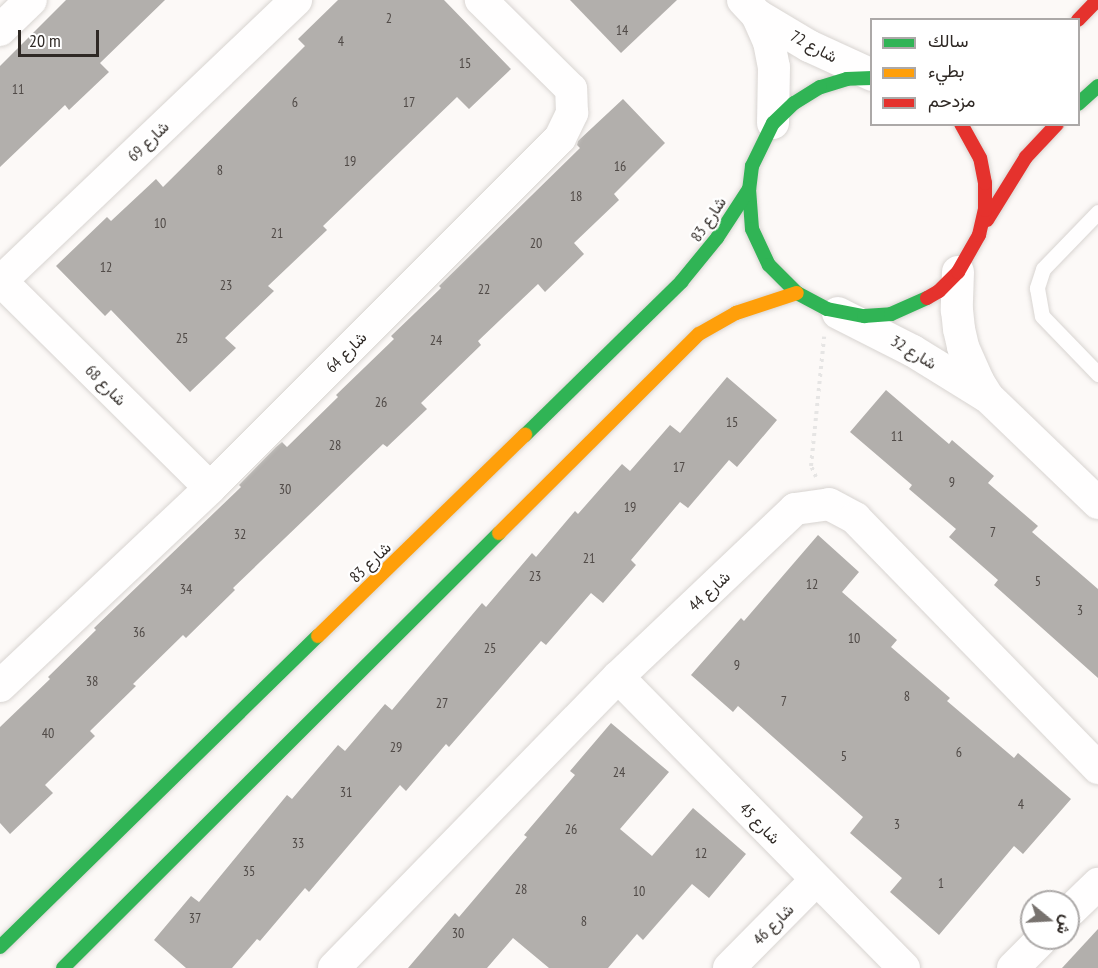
<!DOCTYPE html>
<meta charset="utf-8">
<style>
body{margin:0}
#map{position:relative;width:1098px;height:968px;overflow:hidden;background:#fcf9f7;font-family:"PT Sans Narrow",Vazirmatn,sans-serif}
div>[style]{position:absolute}
.building>*{inset:0;background:#b2afac}
.path>*{height:4px;margin-top:-2px;transform-origin:0;background:repeating-linear-gradient(90deg,#e6e5e4 0 3px,transparent 0 7.5px)}
.roads{filter:drop-shadow(0 0 2px #d8d4d1) drop-shadow(0 0 2px #d8d4d1)}
.lane>*{height:15px;margin:-7.5px;padding:0 7.5px;transform-origin:7.5px;border-radius:7.5px;background:#fffefe}
.street>*{height:32px;margin:-16px;padding:0 16px;transform-origin:16px;border-radius:16px;background:#fffefe}
.fast>*{height:14px;margin:-7px;padding:0 7px;transform-origin:7px;border-radius:7px;background:#30b455}
.slow>*{height:14px;margin:-7px;padding:0 7px;transform-origin:7px;border-radius:7px;background:#ff9f0a}
.jam>*{height:14px;margin:-7px;padding:0 7px;transform-origin:7px;border-radius:7px;background:#e5322d}
span{translate:-50% -50%;white-space:nowrap;text-align:center;line-height:1.15;-webkit-text-stroke:4.5px #fff;paint-order:stroke}
.number-label{font-size:14px;color:#504a47}
.number-label span{-webkit-text-stroke-width:0}
.street-label{font-size:16px;color:#2f2925}
.legend{position:absolute;left:870px;top:18px;width:210px;height:108px;box-sizing:border-box;background:#fff;border:2px solid #aca9a8;margin:0;padding:8px 10px;list-style:none;font-size:18px;color:#2f2925}
.legend li{display:flex;align-items:center;gap:12px;height:30px}
.legend b{width:30px;border:2px solid #aca9a8}
.north{position:absolute;left:1020px;top:890px;width:60px;height:60px;box-sizing:border-box;background:#fff;border:2px solid #aca9a8;border-radius:50%;rotate:108deg;font-size:16px;font-weight:700;line-height:24px;text-align:center;color:#2f2925}
.north::after{content:'';display:block;margin:auto;width:21px;height:27px;background:#77726e;clip-path:polygon(50% 0,100% 100%,50% 72%,0 100%)}
.scale{position:absolute;left:18px;top:30px;width:81px;height:27px;box-sizing:border-box;border:3px solid #2f2925;border-top:0;padding-left:8px;font-size:18px;line-height:21px;white-space:nowrap;color:#2f2925;-webkit-text-stroke:4px #fff;paint-order:stroke}
</style>
<div id="map">
<div class="building">
<div style="clip-path:polygon(66px 0,165px 0,100px 63px,109px 72px,69px 110px,65px 105px,0 167px,0 66px)"></div>
<div style="clip-path:polygon(338px 0,444px 0,511px 69px,469px 109px,457px 97px,323px 226px,327px 230px,268px 286px,274px 291px,225px 338px,236px 348px,190px 392px,111px 310px,105px 316px,56px 266px,107px 217px,111px 221px,156px 179px,163px 187px,305px 46px,298px 39px)"></div>
<div style="clip-path:polygon(570px 0,677px 0,621px 53px)"></div>
<div style="clip-path:polygon(623px 99px,665px 143px,614px 194px,619px 200px,574px 243px,584px 254px,545px 292px,538px 284px,478px 341px,481px 345px,421px 403px,427px 409px,387px 447px,383px 444px,233px 588px,235px 590px,186px 638px,183px 635px,133px 684px,136px 686px,90px 731px,95px 736px,45px 785px,53px 793px,10px 834px,0 823px,0 727px,50px 679px,48px 677px,96px 630px,94px 628px,241px 487px,239px 485px,276px 447px,282px 442px,287px 447px,338px 397px,336px 395px,394px 339px,391px 336px,441px 288px,439px 286px,580px 148px,577px 145px,578px 141px)"></div>
<div style="clip-path:polygon(727px 377px,777px 420px,737px 467px,729px 460px,688px 508px,680px 502px,631px 560px,636px 565px,603px 603px,591px 593px,546px 645px,541px 641px,449px 747px,446px 744px,406px 791px,400px 785px,309px 892px,305px 888px,260px 941px,257px 939px,232px 968px,186px 968px,154px 940px,191px 896px,199px 902px,287px 795px,292px 799px,338px 745px,345px 751px,385px 704px,392px 710px,482px 603px,486px 607px,532px 553px,536px 557px,575px 511px,578px 514px,622px 464px,630px 471px,670px 425px,680px 433px)"></div>
<div style="clip-path:polygon(886px 390px,949px 444px,952px 440px,994px 476px,988px 483px,1038px 526px,1032px 532px,1098px 589px,1098px 678px,994px 585px,998px 580px,949px 537px,956px 529px,909px 489px,912px 485px,850px 432px)"></div>
<div style="clip-path:polygon(818px 535px,859px 572px,842px 592px,897px 640px,891px 647px,950px 698px,947px 701px,1014px 758px,1018px 753px,1071px 799px,1023px 854px,1014px 846px,939px 935px,890px 892px,902px 878px,850px 833px,863px 817px,738px 706px,733px 712px,691px 675px,741px 618px,744px 621px)"></div>
<div style="clip-path:polygon(611px 723px,669px 772px,620px 829px,652px 856px,693px 808px,746px 854px,709px 898px,692px 884px,643px 940px,637px 934px,608px 968px,549px 968px,513px 938px,487px 968px,408px 968px,455px 913px,459px 917px,527px 837px,524px 835px,575px 775px,570px 771px)"></div>
<div style="clip-path:polygon(1098px 929px,1098px 968px,1062px 968px)"></div>
</div>
<div class="path">
<div style="left:816px;top:477px;width:12px;rotate:-114deg"></div>
<div style="left:811px;top:466px;width:130px;rotate:-84.2deg"></div>
</div>
<div class="roads">
<div class="lane">
<div style="left:1098px;top:212px;width:79px;rotate:134deg"></div>
<div style="left:1043px;top:269px;width:20px;rotate:108deg"></div>
<div style="left:1037px;top:288px;width:28px;rotate:80deg"></div>
<div style="left:1042px;top:316px;width:81px;rotate:46deg"></div>
</div>
<div class="street">
<div style="left:743px;top:0;width:21px;rotate:47deg"></div>
<div style="left:757px;top:15px;width:61px;rotate:30.8deg"></div>
<div style="left:809px;top:46px;width:69px;rotate:24.7deg"></div>
<div style="left:757px;top:15px;width:30px;rotate:66deg"></div>
<div style="left:769px;top:42px;width:25px;rotate:79deg"></div>
<div style="left:774px;top:67px;width:56px;rotate:91deg"></div>
<div style="left:0;top:30px;width:43px;rotate:-44.1deg"></div>
<div style="left:958px;top:272px;width:38px;rotate:92deg"></div>
<div style="left:957px;top:310px;width:19px;rotate:84deg"></div>
<div style="left:959px;top:329px;width:18px;rotate:77deg"></div>
<div style="left:963px;top:347px;width:37px;rotate:66deg"></div>
<div style="left:978px;top:381px;width:19px;rotate:58deg"></div>
<div style="left:988px;top:397px;width:153px;rotate:43.9deg"></div>
<div style="left:1px;top:281px;width:294px;rotate:44.7deg"></div>
<div style="left:0;top:282px;width:409px;rotate:-43.6deg"></div>
<div style="left:838px;top:313px;width:84px;rotate:26.9deg"></div>
<div style="left:913px;top:351px;width:86px;rotate:31.7deg"></div>
<div style="left:618px;top:677px;width:408px;rotate:45.5deg"></div>
<div style="left:0;top:686px;width:289px;rotate:-43.3deg"></div>
<div style="left:210px;top:488px;width:495px;rotate:-45deg"></div>
<div style="left:560px;top:138px;width:28px;rotate:-64deg"></div>
<div style="left:572px;top:113px;width:24px;rotate:-92deg"></div>
<div style="left:571px;top:89px;width:127px;rotate:-135.3deg"></div>
<div style="left:1068px;top:913px;width:42px;rotate:-44deg"></div>
<div style="left:334px;top:968px;width:407px;rotate:-45.7deg"></div>
<div style="left:618px;top:677px;width:244px;rotate:-43.5deg"></div>
<div style="left:795px;top:509px;width:34px;rotate:-8deg"></div>
<div style="left:829px;top:504px;width:30px;rotate:28deg"></div>
<div style="left:855px;top:518px;width:349px;rotate:45.8deg"></div>
<div style="left:729px;top:968px;width:124px;rotate:-45.3deg"></div>
<div style="left:1013px;top:968px;width:42px;rotate:-45deg"></div>
</div>
<div class="fast">
<div style="left:872px;top:78px;width:25px;rotate:178deg"></div>
<div style="left:847px;top:79px;width:28px;rotate:163deg"></div>
<div style="left:820px;top:87px;width:31px;rotate:148deg"></div>
<div style="left:794px;top:103px;width:29px;rotate:136deg"></div>
<div style="left:773px;top:123px;width:48px;rotate:116deg"></div>
<div style="left:752px;top:166px;width:23px;rotate:97deg"></div>
<div style="left:749px;top:189px;width:40px;rotate:85.7deg"></div>
<div style="left:752px;top:229px;width:40px;rotate:65deg"></div>
<div style="left:769px;top:265px;width:40px;rotate:45deg"></div>
<div style="left:797px;top:293px;width:34px;rotate:28deg"></div>
<div style="left:827px;top:309px;width:38px;rotate:11deg"></div>
<div style="left:864px;top:316px;width:27px;rotate:-4deg"></div>
<div style="left:891px;top:314px;width:39px;rotate:-24deg"></div>
<div style="left:1078px;top:104px;width:27px;rotate:-42deg"></div>
<div style="left:525px;top:435px;width:219px;rotate:-44.4deg"></div>
<div style="left:681px;top:282px;width:57px;rotate:-50.7deg"></div>
<div style="left:717px;top:238px;width:59px;rotate:-56.9deg"></div>
<div style="left:0;top:947px;width:445px;rotate:-44.4deg"></div>
<div style="left:63px;top:968px;width:616px;rotate:-44.93deg"></div>
</div>
<div class="slow">
<div style="left:499px;top:533px;width:282px;rotate:-44.9deg"></div>
<div style="left:699px;top:334px;width:43px;rotate:-29.6deg"></div>
<div style="left:736px;top:313px;width:64px;rotate:-18.2deg"></div>
<div style="left:318px;top:636px;width:289px;rotate:-44.2deg"></div>
</div>
<div class="jam">
<div style="left:1078px;top:20px;width:28px;rotate:-46deg"></div>
<div style="left:987px;top:220px;width:74px;rotate:-58.2deg"></div>
<div style="left:1026px;top:157px;width:45px;rotate:-46.8deg"></div>
<div style="left:927px;top:298px;width:14px;rotate:-30deg"></div>
<div style="left:939px;top:291px;width:27px;rotate:-45deg"></div>
<div style="left:958px;top:272px;width:43px;rotate:-60.4deg"></div>
<div style="left:979px;top:235px;width:26px;rotate:-77deg"></div>
<div style="left:985px;top:210px;width:27px;rotate:-90deg"></div>
<div style="left:985px;top:183px;width:25px;rotate:-101deg"></div>
<div style="left:980px;top:158px;width:39px;rotate:-119deg"></div>
</div>
</div>
<div class="number-label">
<span style="left:389px;top:18px">2</span>
<span style="left:622px;top:30px">14</span>
<span style="left:341px;top:41px">4</span>
<span style="left:465px;top:63px">15</span>
<span style="left:18px;top:89px">11</span>
<span style="left:295px;top:102px">6</span>
<span style="left:409px;top:102px">17</span>
<span style="left:350px;top:161px">19</span>
<span style="left:620px;top:166px">16</span>
<span style="left:220px;top:170px">8</span>
<span style="left:576px;top:196px">18</span>
<span style="left:160px;top:223px">10</span>
<span style="left:277px;top:233px">21</span>
<span style="left:536px;top:243px">20</span>
<span style="left:106px;top:267px">12</span>
<span style="left:226px;top:285px">23</span>
<span style="left:484px;top:289px">22</span>
<span style="left:182px;top:338px">25</span>
<span style="left:436px;top:340px">24</span>
<span style="left:381px;top:402px">26</span>
<span style="left:732px;top:422px">15</span>
<span style="left:897px;top:436px">11</span>
<span style="left:335px;top:445px">28</span>
<span style="left:679px;top:467px">17</span>
<span style="left:952px;top:482px">9</span>
<span style="left:285px;top:489px">30</span>
<span style="left:630px;top:507px">19</span>
<span style="left:993px;top:532px">7</span>
<span style="left:240px;top:534px">32</span>
<span style="left:589px;top:558px">21</span>
<span style="left:535px;top:576px">23</span>
<span style="left:1038px;top:581px">5</span>
<span style="left:812px;top:584px">12</span>
<span style="left:186px;top:589px">34</span>
<span style="left:1080px;top:610px">3</span>
<span style="left:139px;top:632px">36</span>
<span style="left:854px;top:638px">10</span>
<span style="left:490px;top:648px">25</span>
<span style="left:737px;top:665px">9</span>
<span style="left:92px;top:681px">38</span>
<span style="left:907px;top:696px">8</span>
<span style="left:784px;top:701px">7</span>
<span style="left:442px;top:703px">27</span>
<span style="left:48px;top:733px">40</span>
<span style="left:396px;top:747px">29</span>
<span style="left:959px;top:752px">6</span>
<span style="left:844px;top:756px">5</span>
<span style="left:619px;top:772px">24</span>
<span style="left:346px;top:792px">31</span>
<span style="left:1021px;top:804px">4</span>
<span style="left:897px;top:824px">3</span>
<span style="left:571px;top:829px">26</span>
<span style="left:298px;top:843px">33</span>
<span style="left:701px;top:853px">12</span>
<span style="left:249px;top:871px">35</span>
<span style="left:941px;top:883px">1</span>
<span style="left:521px;top:889px">28</span>
<span style="left:639px;top:891px">10</span>
<span style="left:195px;top:918px">37</span>
<span style="left:584px;top:921px">8</span>
<span style="left:458px;top:933px">30</span>
</div>
<div class="street-label">
<span style="left:814px;top:46px;rotate:28deg">شارع 72</span>
<span style="left:148px;top:141px;rotate:-44deg">شارع 69</span>
<span style="left:708px;top:219px;rotate:-56deg">شارع 83</span>
<span style="left:346px;top:352px;rotate:-45deg">شارع 64</span>
<span style="left:914px;top:352px;rotate:31deg">شارع 32</span>
<span style="left:106px;top:385px;rotate:45deg">شارع 68</span>
<span style="left:370px;top:562px;rotate:-44deg">شارع 83</span>
<span style="left:709px;top:591px;rotate:-43deg">شارع 44</span>
<span style="left:760px;top:823px;rotate:46deg">شارع 45</span>
<span style="left:773px;top:924px;rotate:-45deg">شارع 46</span>
</div>
<ul class="legend">
<li><b style="height:8px;background:#30b455"></b>سالك</li>
<li><b style="height:8px;background:#ff9f0a"></b>بطيء</li>
<li><b style="height:8px;background:#e5322d"></b>مزدحم</li>
</ul>
<div class="north">ش</div>
<div class="scale">20 m</div>
</div>
